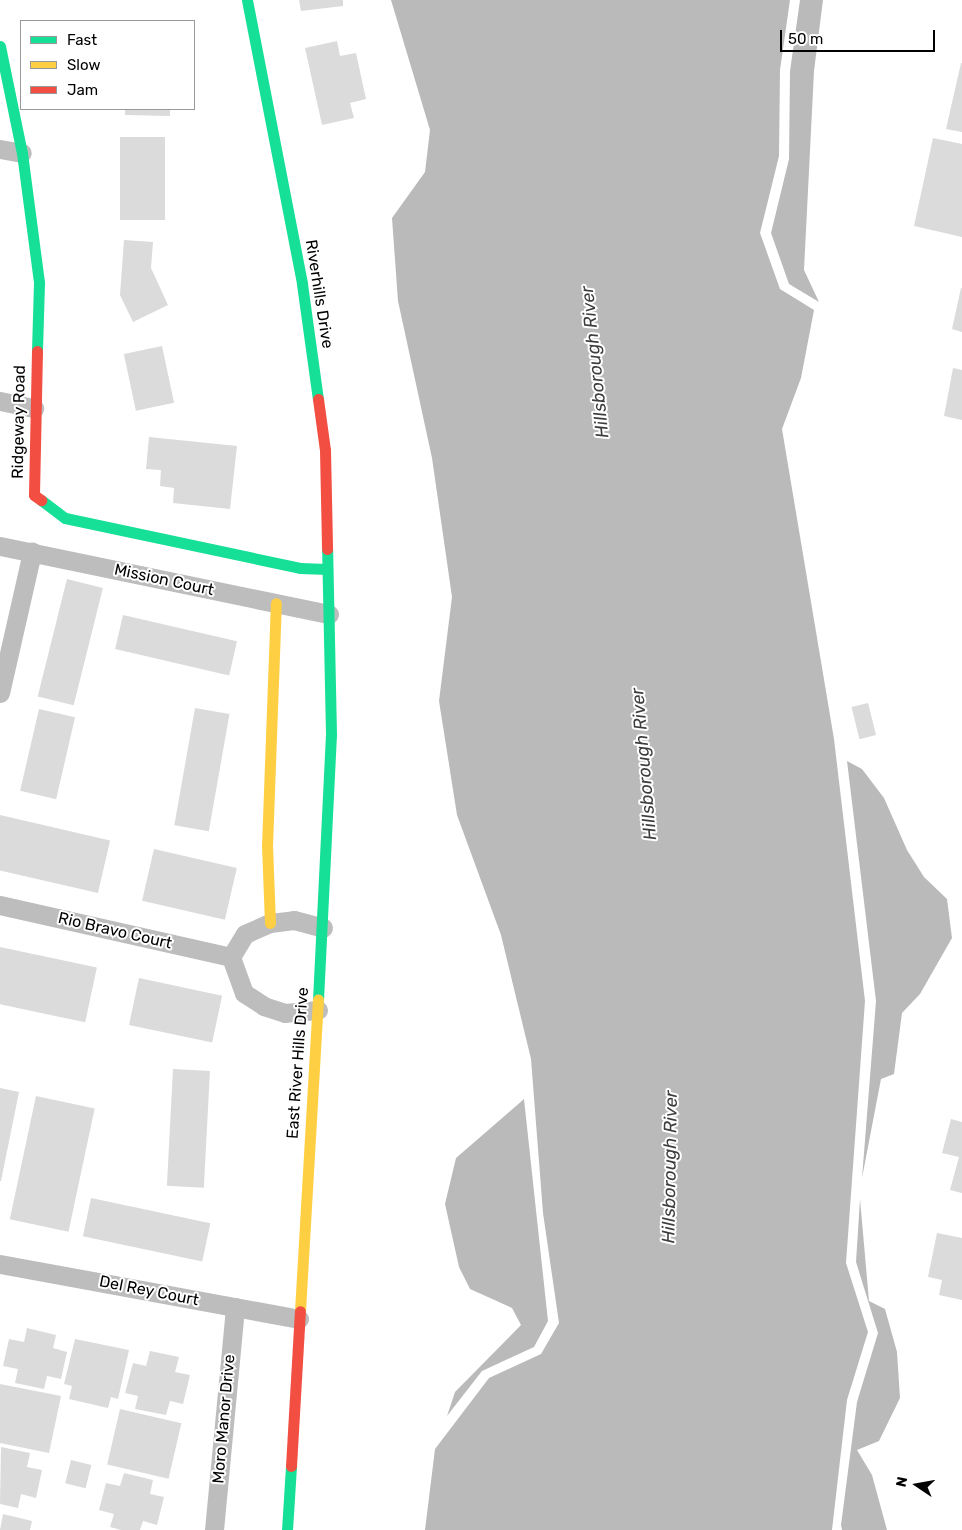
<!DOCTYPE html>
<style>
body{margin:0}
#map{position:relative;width:962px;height:1530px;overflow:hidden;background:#fff;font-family:Rubik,sans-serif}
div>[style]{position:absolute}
.water>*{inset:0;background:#bababa}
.building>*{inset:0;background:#dbdbdb;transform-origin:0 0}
.street>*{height:19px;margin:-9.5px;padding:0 9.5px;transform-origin:9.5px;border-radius:9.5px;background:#bdbdbd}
.fast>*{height:11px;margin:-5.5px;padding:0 5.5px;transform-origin:5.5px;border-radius:5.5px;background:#16e098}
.slow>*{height:11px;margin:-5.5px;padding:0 5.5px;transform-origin:5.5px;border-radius:5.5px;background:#ffcf43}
.jam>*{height:11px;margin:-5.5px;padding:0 5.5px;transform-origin:5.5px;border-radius:5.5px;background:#f24e42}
span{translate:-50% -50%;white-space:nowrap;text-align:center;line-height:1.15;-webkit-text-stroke:4px #fff;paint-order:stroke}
.street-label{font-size:16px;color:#000}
.water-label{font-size:18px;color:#3d3d3d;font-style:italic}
.legend{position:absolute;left:20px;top:20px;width:175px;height:90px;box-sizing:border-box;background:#fff;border:1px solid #999;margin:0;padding:6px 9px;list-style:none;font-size:15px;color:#000}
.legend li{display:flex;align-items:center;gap:10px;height:25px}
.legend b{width:25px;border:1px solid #999}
.north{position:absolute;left:892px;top:1460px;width:50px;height:50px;-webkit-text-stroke:4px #fff;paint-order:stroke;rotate:282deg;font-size:14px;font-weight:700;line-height:20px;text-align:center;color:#000}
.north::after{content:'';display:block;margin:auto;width:18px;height:22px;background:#000;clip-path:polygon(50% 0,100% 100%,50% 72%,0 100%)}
.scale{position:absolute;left:780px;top:30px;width:155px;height:22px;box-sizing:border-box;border:2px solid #000;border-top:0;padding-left:6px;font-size:15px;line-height:18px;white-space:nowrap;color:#000;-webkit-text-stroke:4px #fff;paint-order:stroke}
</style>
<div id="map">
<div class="water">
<div style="clip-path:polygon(391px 0,790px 0,780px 70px,779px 156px,760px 233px,780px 289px,814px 310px,801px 378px,782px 429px,834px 739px,865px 1001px,846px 1263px,868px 1332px,847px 1400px,832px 1530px,425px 1530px,435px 1449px,489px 1378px,541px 1354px,559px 1323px,543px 1213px,531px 1059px,501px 935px,457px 815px,439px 701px,452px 597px,432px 458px,398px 301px,392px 218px,425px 172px,430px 130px)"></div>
<div style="clip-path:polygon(800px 0,823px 0,814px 71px,804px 270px,819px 302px,789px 284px,771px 233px,789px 159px,790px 71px)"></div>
<div style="clip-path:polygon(847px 761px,862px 769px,884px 798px,907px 850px,924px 877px,947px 899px,952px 938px,920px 994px,902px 1013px,894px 1074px,881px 1079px,862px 1178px,876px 1001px)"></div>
<div style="clip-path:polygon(524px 1099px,548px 1321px,534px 1347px,482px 1371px,447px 1416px,455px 1392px,521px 1325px,512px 1308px,470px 1289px,459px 1267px,445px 1204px,456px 1158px)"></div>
<div style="clip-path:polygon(860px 1199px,869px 1301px,885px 1309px,897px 1352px,900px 1398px,879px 1441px,857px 1450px,872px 1475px,887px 1530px,842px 1530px,841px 1525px,857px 1402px,878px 1333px,856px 1262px)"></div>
</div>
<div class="building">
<div style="clip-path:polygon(299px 0,343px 0,343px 6px,301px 11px)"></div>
<div style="clip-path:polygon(337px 41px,340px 56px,356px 53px,366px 99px,350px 103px,354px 118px,322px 125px,305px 48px)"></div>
<div style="clip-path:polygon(961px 63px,962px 63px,962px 132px,946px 129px)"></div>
<div style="clip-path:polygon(125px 109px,170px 109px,170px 116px,125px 115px)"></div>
<div style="left:120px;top:137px;width:45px;height:83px"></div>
<div style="clip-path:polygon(933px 138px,962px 144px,962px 237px,914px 226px)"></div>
<div style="clip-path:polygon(124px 240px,153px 242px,151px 268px,168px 305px,133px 322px,120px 295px)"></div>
<div style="clip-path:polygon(961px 288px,962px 288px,962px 332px,952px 329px)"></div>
<div style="left:162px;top:346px;width:58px;height:39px;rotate:78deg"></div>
<div style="clip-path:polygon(953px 368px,962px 370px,962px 420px,944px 416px)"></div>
<div style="clip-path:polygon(149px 437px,237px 446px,230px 509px,173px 503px,174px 488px,160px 486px,161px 470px,146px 469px)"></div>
<div style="left:67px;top:579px;width:37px;height:121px;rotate:14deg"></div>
<div style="left:123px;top:615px;width:117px;height:35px;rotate:13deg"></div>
<div style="left:868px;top:703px;width:33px;height:17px;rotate:76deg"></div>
<div style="left:195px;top:708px;width:35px;height:119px;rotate:10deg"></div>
<div style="left:39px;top:709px;width:37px;height:84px;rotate:13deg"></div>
<div style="left:0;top:815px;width:113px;height:54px;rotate:13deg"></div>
<div style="left:154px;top:849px;width:85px;height:53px;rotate:13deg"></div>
<div style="left:0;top:947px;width:99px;height:56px;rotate:12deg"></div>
<div style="left:139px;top:978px;width:85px;height:48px;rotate:12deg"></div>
<div style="left:173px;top:1069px;width:37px;height:117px;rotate:3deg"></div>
<div style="clip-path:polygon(0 1088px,19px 1092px,1px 1181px,0 1181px)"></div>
<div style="left:36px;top:1096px;width:60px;height:126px;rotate:12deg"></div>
<div style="clip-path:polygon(951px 1119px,962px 1122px,962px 1193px,950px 1190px,959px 1157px,942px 1153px)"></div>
<div style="left:91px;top:1198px;width:122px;height:39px;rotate:12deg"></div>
<div style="clip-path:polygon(937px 1233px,962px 1238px,962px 1300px,939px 1295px,942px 1280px,928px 1277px)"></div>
<div style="clip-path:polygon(27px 1328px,56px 1335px,53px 1348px,67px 1352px,61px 1379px,47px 1376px,44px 1389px,15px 1383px,18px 1369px,3px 1366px,9px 1339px,24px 1342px)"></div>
<div style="clip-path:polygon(75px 1339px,129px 1350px,118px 1399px,111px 1397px,108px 1408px,69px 1399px,72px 1386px,64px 1384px)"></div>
<div style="clip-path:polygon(150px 1351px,179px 1357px,175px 1372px,190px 1375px,183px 1404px,170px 1401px,166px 1415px,135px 1409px,138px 1396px,125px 1393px,133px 1363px,146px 1366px)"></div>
<div style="clip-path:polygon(0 1384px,61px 1396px,49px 1453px,0 1443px)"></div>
<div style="left:120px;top:1409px;width:63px;height:57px;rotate:13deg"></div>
<div style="clip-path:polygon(1px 1447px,30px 1453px,27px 1467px,42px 1470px,36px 1498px,21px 1494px,18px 1508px,0 1504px)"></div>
<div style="left:71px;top:1460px;width:21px;height:24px;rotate:14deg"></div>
<div style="clip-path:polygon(124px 1473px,153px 1480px,150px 1494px,164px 1497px,157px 1525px,143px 1521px,140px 1530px,121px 1530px,110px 1527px,114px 1514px,99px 1510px,106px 1483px,120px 1486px)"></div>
<div style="clip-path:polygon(3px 1514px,32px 1521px,30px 1530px,0 1530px)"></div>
</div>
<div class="street">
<div style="left:0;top:149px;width:22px;rotate:10deg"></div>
<div style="left:0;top:401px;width:35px;rotate:12deg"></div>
<div style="left:0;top:546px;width:336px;rotate:11.7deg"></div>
<div style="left:0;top:693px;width:145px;rotate:-77.2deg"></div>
<div style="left:0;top:905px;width:237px;rotate:12.7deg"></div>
<div style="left:318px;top:1010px;width:33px;rotate:175deg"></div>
<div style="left:285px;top:1013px;width:22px;rotate:-162deg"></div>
<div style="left:264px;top:1006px;width:24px;rotate:-147deg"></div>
<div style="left:244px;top:993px;width:38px;rotate:-110deg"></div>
<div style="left:231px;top:957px;width:27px;rotate:-59deg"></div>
<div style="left:245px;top:934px;width:27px;rotate:-24deg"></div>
<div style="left:270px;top:923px;width:24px;rotate:-7deg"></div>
<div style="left:294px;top:920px;width:30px;rotate:15deg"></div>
<div style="left:0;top:1264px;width:304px;rotate:10.4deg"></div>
<div style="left:214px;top:1530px;width:224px;rotate:-84.6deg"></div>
</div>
<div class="fast">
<div style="left:247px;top:0;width:289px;rotate:79deg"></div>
<div style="left:302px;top:284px;width:116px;rotate:82.1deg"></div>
<div style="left:0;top:46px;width:109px;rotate:78.4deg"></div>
<div style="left:22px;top:153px;width:131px;rotate:82.5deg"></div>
<div style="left:39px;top:283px;width:68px;rotate:91.7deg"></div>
<div style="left:41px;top:500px;width:30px;rotate:37deg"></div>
<div style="left:65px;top:518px;width:240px;rotate:12deg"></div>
<div style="left:300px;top:568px;width:27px;rotate:2deg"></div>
<div style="left:318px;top:1000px;width:266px;rotate:-87.2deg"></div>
<div style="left:331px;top:734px;width:185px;rotate:-91.2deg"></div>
<div style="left:287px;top:1530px;width:64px;rotate:-86.4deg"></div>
</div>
<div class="slow">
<div style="left:270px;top:923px;width:77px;rotate:-92.2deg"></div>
<div style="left:267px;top:846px;width:243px;rotate:-87.9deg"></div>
<div style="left:300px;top:1311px;width:312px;rotate:-86.7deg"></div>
</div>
<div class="jam">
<div style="left:37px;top:351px;width:144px;rotate:91.2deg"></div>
<div style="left:34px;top:495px;width:9px;rotate:36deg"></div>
<div style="left:318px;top:399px;width:51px;rotate:82.2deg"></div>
<div style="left:325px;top:450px;width:99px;rotate:88.8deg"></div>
<div style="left:291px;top:1466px;width:155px;rotate:-86.7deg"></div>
</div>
<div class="street-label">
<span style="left:319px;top:294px;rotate:81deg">Riverhills Drive</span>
<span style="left:19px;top:422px;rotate:-89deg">Ridgeway Road</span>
<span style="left:164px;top:580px;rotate:12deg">Mission Court</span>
<span style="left:115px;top:931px;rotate:13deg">Rio Bravo Court</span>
<span style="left:298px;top:1063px;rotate:-86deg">East River Hills Drive</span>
<span style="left:149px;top:1291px;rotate:11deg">Del Rey Court</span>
<span style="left:224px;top:1419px;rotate:-85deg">Moro Manor Drive</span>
</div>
<div class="water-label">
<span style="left:595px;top:362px;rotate:-96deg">Hillsborough River</span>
<span style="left:644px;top:764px;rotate:-95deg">Hillsborough River</span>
<span style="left:670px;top:1167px;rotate:-89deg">Hillsborough River</span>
</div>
<ul class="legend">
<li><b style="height:6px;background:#16e098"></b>Fast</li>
<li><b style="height:6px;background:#ffcf43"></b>Slow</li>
<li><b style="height:6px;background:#f24e42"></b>Jam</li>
</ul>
<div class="north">N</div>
<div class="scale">50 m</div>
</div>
